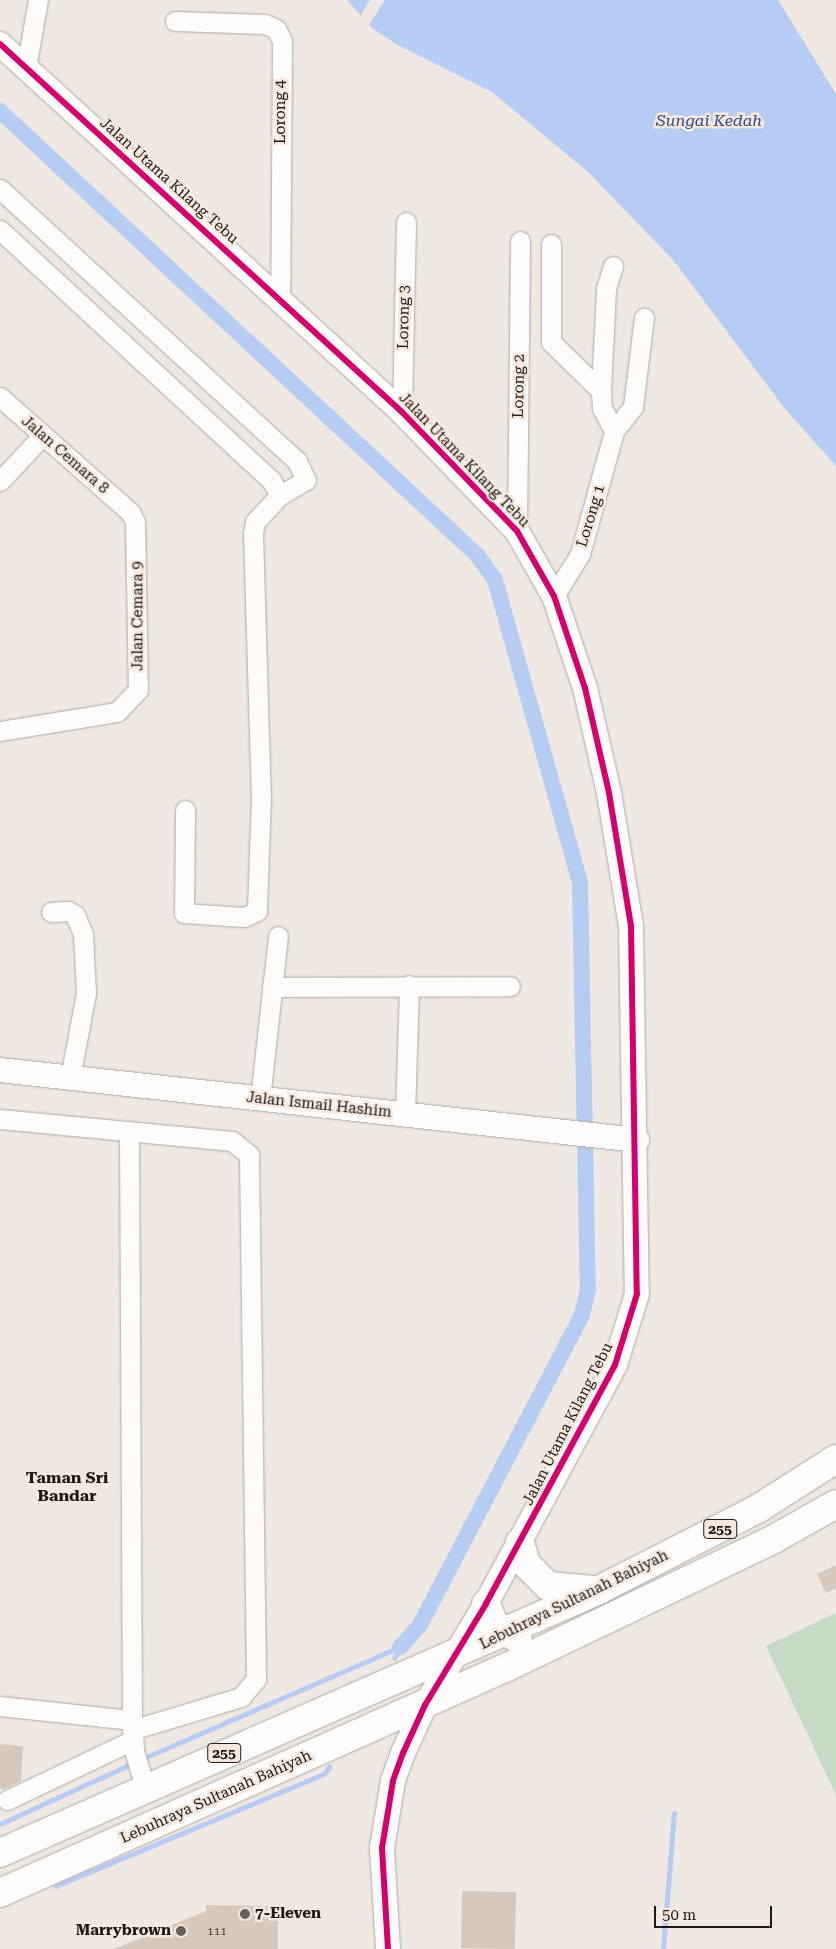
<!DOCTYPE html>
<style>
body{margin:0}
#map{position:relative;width:836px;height:1949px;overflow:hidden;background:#f0e9e3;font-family:"Roboto Serif",serif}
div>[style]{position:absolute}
.green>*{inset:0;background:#c6dbc6}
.water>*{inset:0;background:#b7ccf2}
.pier>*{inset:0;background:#f0e9e3}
.stream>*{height:4.5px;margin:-2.25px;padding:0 2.25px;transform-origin:2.25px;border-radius:2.25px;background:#b7ccf2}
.canal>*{height:16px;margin:-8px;padding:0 8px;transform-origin:8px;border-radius:8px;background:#b7ccf2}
.building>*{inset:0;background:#d6c8bc;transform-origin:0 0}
.roads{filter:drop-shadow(0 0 1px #aea9a4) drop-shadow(0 0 1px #aea9a4)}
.minor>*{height:19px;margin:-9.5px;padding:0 9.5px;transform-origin:9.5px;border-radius:9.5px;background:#fdfcfb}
.tertiary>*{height:24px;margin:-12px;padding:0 12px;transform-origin:12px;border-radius:12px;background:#fdfcfb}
.primary>*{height:28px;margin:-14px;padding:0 14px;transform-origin:14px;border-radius:14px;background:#fdfcfb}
.cycleway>*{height:6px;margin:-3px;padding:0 3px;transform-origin:3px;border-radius:3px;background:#d6006c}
.dots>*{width:14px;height:14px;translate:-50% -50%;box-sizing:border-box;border:2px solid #f6e8dd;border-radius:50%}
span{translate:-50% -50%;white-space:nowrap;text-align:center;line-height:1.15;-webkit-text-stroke:5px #f6e8dd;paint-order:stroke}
.number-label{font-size:12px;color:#4a443e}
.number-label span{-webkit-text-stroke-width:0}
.shield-label span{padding:1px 4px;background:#f6e8dd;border:1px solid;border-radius:4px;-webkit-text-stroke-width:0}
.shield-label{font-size:14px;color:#1c1814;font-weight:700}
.street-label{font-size:15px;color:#1c1814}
.poi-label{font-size:15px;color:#1c1814;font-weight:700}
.left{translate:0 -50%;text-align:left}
.right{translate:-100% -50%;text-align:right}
.water-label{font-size:16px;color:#294b8f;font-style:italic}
.neighbourhood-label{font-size:16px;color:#1c1814;font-weight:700}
.scale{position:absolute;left:654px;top:1906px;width:118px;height:22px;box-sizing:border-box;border:2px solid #1c1814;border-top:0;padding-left:6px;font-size:15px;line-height:18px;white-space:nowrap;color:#1c1814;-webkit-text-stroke:4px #f6e8dd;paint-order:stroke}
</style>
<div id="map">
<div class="green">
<div style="clip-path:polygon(836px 1613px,836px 1795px,766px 1646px)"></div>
</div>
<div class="water">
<div style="clip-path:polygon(347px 0,778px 0,836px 94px,836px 466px,785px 409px,674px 261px,588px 172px,492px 92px,396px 44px,372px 28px)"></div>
</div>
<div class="pier">
<div style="clip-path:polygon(370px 0,385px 0,368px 27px,359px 18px)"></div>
</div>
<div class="stream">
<div style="left:394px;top:1658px;width:11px;rotate:-56deg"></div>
<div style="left:142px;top:1759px;width:281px;rotate:-23.5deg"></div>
<div style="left:0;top:1824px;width:146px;rotate:-24.6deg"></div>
<div style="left:56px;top:1886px;width:290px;rotate:-22.7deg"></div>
<div style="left:324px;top:1774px;width:9px;rotate:-54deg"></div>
<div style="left:663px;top:1949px;width:136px;rotate:-85.4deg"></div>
</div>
<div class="canal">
<div style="left:0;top:111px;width:652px;rotate:42.95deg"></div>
<div style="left:477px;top:555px;width:31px;rotate:54deg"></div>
<div style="left:495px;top:580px;width:315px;rotate:74.3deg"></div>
<div style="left:580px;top:883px;width:406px;rotate:88.9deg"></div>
<div style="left:588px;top:1289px;width:27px;rotate:103deg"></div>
<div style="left:582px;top:1315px;width:350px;rotate:117.6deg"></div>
<div style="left:420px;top:1625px;width:30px;rotate:132deg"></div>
</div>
<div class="building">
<div style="clip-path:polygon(836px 1565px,836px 1588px,826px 1593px,817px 1574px)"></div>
<div style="clip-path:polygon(0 1744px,23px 1746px,21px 1781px,4px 1789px,0 1789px)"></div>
<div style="left:516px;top:1892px;width:57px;height:54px;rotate:91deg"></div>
<div style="clip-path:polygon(206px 1905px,278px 1906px,278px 1949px,114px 1949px,206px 1911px)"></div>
</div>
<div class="roads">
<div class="minor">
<div style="left:175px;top:21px;width:90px;rotate:1.9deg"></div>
<div style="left:265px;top:24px;width:12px;rotate:24deg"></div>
<div style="left:276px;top:29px;width:13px;rotate:63deg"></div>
<div style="left:282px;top:41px;width:258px;rotate:90.4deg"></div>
<div style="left:26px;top:68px;width:69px;rotate:-80deg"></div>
<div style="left:0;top:189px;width:403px;rotate:42.5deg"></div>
<div style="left:297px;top:461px;width:21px;rotate:65deg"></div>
<div style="left:306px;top:480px;width:30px;rotate:150deg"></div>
<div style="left:0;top:230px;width:369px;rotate:42.7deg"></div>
<div style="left:271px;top:480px;width:17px;rotate:59deg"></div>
<div style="left:280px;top:495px;width:37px;rotate:133deg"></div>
<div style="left:255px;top:522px;width:11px;rotate:100deg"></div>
<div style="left:253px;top:533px;width:262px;rotate:88.3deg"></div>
<div style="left:261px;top:795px;width:116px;rotate:92deg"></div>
<div style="left:257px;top:911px;width:14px;rotate:155deg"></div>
<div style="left:244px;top:917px;width:60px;rotate:-176.2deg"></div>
<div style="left:184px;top:913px;width:103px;rotate:-89.4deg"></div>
<div style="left:551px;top:244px;width:98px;rotate:90deg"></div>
<div style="left:551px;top:342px;width:70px;rotate:44.4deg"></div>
<div style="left:601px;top:391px;width:17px;rotate:87deg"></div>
<div style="left:602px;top:408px;width:26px;rotate:62deg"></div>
<div style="left:601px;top:391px;width:103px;rotate:-87.2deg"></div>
<div style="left:606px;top:288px;width:23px;rotate:-72deg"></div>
<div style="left:0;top:397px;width:174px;rotate:41.5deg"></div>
<div style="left:130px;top:512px;width:11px;rotate:63deg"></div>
<div style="left:135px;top:522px;width:168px;rotate:89deg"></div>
<div style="left:138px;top:690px;width:30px;rotate:134deg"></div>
<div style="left:117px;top:712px;width:119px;rotate:170.8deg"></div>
<div style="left:402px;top:412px;width:190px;rotate:-88.8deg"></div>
<div style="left:0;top:481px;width:62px;rotate:-47deg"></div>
<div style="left:517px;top:531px;width:290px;rotate:-89.4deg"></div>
<div style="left:554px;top:596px;width:49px;rotate:-58.2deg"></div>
<div style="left:580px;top:554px;width:128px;rotate:-74.5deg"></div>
<div style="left:614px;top:431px;width:31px;rotate:-52deg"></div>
<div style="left:633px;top:407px;width:90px;rotate:-83deg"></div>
<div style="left:51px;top:912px;width:17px;rotate:-3deg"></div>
<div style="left:68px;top:911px;width:8px;rotate:30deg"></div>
<div style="left:75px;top:915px;width:21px;rotate:67deg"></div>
<div style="left:83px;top:934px;width:59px;rotate:87.1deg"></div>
<div style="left:86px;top:993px;width:86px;rotate:100.7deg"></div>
<div style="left:272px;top:987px;width:238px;rotate:-0.2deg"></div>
<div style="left:260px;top:1099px;width:164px;rotate:-83.7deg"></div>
<div style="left:405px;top:1115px;width:130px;rotate:-88.2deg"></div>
<div style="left:0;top:1119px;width:233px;rotate:5.4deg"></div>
<div style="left:232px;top:1141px;width:22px;rotate:39deg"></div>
<div style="left:249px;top:1155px;width:524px;rotate:89.23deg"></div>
<div style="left:256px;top:1679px;width:23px;rotate:130deg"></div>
<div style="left:241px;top:1697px;width:114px;rotate:163.2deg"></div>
<div style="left:129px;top:1131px;width:589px;rotate:89.71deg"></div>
<div style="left:132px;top:1720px;width:31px;rotate:86deg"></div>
<div style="left:134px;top:1751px;width:37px;rotate:73deg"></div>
<div style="left:0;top:1706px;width:133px;rotate:6.1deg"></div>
<div style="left:7px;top:1800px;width:140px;rotate:-25.5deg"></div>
</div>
<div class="tertiary">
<div style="left:0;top:44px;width:545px;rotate:42.47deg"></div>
<div style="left:402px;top:412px;width:165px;rotate:46deg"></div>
<div style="left:517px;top:531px;width:75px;rotate:60.4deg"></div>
<div style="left:554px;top:596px;width:97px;rotate:71.4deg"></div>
<div style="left:585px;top:688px;width:108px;rotate:77.1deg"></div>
<div style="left:609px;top:793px;width:135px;rotate:80.6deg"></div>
<div style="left:631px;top:926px;width:368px;rotate:89.1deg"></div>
<div style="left:637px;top:1294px;width:74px;rotate:107.2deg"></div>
<div style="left:615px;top:1365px;width:272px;rotate:118.4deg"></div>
<div style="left:486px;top:1604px;width:118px;rotate:121.1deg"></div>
<div style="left:425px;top:1705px;width:53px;rotate:114.6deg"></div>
<div style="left:403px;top:1753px;width:30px;rotate:110deg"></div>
<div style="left:393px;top:1781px;width:68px;rotate:99.3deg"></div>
<div style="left:382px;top:1848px;width:101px;rotate:86.6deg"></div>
<div style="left:0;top:1070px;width:641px;rotate:6.27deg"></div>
</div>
<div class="primary">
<div style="left:520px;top:1542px;width:23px;rotate:75deg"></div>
<div style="left:526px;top:1564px;width:31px;rotate:45deg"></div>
<div style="left:548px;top:1586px;width:46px;rotate:5deg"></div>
<div style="left:486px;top:1604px;width:24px;rotate:68deg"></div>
<div style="left:495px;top:1626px;width:26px;rotate:29deg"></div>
<div style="left:0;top:1853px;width:654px;rotate:-23.7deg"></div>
<div style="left:599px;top:1590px;width:180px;rotate:-27.1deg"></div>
<div style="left:759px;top:1508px;width:91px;rotate:-32.5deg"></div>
<div style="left:0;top:1893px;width:555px;rotate:-24.03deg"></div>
<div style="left:507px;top:1667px;width:296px;rotate:-25.6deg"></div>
<div style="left:774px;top:1539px;width:71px;rotate:-29.4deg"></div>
</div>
</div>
<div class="cycleway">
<div style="left:0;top:44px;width:545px;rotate:42.47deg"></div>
<div style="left:402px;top:412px;width:165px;rotate:46deg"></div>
<div style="left:517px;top:531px;width:75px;rotate:60.4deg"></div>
<div style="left:554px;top:596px;width:97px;rotate:71.4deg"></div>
<div style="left:585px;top:688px;width:108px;rotate:77.1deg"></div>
<div style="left:609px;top:793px;width:135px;rotate:80.6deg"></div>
<div style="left:631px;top:926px;width:368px;rotate:89.1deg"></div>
<div style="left:637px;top:1294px;width:74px;rotate:107.2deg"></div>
<div style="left:615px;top:1365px;width:272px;rotate:118.4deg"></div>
<div style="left:486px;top:1604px;width:118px;rotate:121.1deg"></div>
<div style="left:425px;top:1705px;width:53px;rotate:114.6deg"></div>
<div style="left:403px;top:1753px;width:30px;rotate:110deg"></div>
<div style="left:393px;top:1781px;width:68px;rotate:99.3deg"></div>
<div style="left:382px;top:1848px;width:101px;rotate:86.6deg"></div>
</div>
<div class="dots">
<div style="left:245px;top:1914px;background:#66615c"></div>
<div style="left:181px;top:1931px;background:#66615c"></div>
</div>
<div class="number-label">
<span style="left:217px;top:1932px">111</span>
</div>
<div class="shield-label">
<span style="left:720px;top:1529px">255</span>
<span style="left:224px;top:1753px">255</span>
</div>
<div class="street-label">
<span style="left:281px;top:112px;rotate:-90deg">Lorong 4</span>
<span style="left:169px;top:181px;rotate:42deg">Jalan Utama Kilang Tebu</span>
<span style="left:404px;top:317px;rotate:-89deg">Lorong 3</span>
<span style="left:519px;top:386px;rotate:-89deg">Lorong 2</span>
<span style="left:65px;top:455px;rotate:41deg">Jalan Cemara 8</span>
<span style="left:464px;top:460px;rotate:46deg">Jalan Utama Kilang Tebu</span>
<span style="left:591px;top:516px;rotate:-73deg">Lorong 1</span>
<span style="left:138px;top:616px;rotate:-90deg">Jalan Cemara 9</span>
<span style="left:319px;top:1105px;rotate:6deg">Jalan Ismail Hashim</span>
<span style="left:568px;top:1424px;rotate:-63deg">Jalan Utama Kilang Tebu</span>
<span style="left:574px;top:1600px;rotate:-26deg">Lebuhraya Sultanah Bahiyah</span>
<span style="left:216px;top:1797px;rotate:-24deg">Lebuhraya Sultanah Bahiyah</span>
</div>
<div class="poi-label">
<span class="left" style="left:255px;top:1914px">7-Eleven</span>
<span class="right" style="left:171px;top:1931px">Marrybrown</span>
</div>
<div class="water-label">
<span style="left:709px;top:121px">Sungai Kedah</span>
</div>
<div class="neighbourhood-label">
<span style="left:67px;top:1487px">Taman Sri<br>Bandar</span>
</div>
<div class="scale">50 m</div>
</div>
